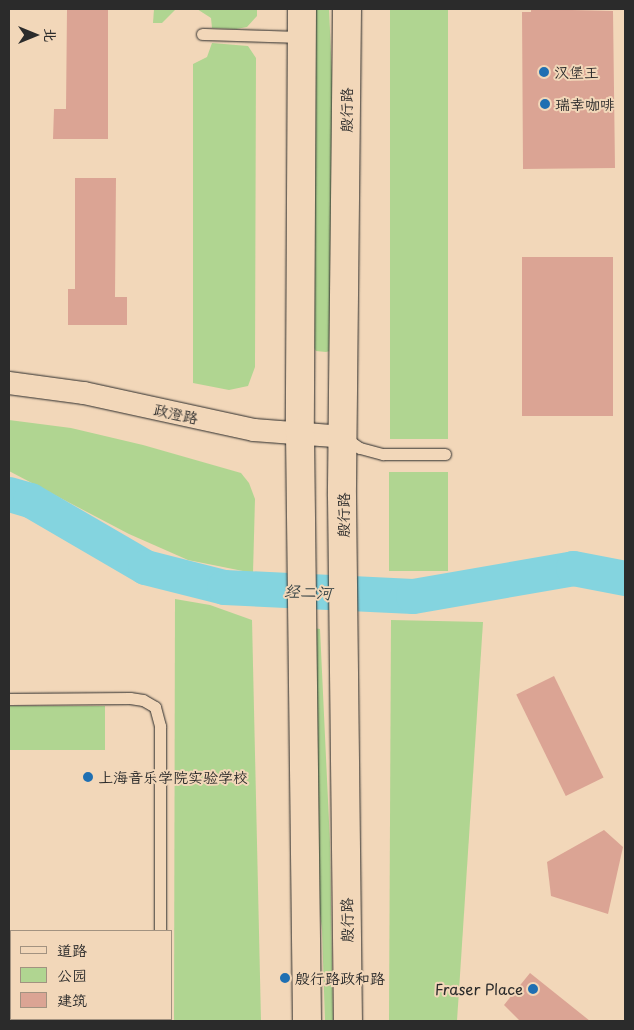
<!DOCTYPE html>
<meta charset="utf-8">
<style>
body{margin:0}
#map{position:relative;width:634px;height:1030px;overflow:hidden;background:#f2d7b9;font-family:"Playpen Sans","LXGW WenKai TC",sans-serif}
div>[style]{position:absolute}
.green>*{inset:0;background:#b0d591;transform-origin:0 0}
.river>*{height:35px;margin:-17.5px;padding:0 17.5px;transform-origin:17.5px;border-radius:17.5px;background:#84d4df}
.building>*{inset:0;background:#dba494;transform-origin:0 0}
.roads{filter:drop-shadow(0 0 1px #2b2b2b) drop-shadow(0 0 1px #2b2b2b)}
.lane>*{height:11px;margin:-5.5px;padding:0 5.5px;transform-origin:5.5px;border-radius:5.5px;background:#f2d7b9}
.street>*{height:22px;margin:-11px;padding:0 11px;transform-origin:11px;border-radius:11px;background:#f2d7b9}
.secondary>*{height:28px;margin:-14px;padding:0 14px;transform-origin:14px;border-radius:14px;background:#f2d7b9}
.dots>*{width:14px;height:14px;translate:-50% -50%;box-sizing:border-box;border:2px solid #f2d7b9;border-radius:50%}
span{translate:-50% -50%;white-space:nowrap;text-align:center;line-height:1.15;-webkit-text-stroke:4px #f2d7b9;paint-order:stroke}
.poi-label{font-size:15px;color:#2b2b2b}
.left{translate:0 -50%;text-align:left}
.right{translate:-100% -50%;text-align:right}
.street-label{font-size:15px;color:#2b2b2b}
.water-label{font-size:16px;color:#384446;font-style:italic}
.frame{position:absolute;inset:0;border:10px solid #2b2b2b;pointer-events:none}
.legend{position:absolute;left:10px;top:930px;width:162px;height:90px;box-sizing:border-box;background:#f2d7b9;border:1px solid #a29280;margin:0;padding:6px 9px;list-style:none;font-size:15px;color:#2b2b2b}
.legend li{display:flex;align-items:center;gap:10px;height:25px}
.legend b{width:25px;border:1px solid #a29280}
.north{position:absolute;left:10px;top:10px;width:50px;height:50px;-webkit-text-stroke:4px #f2d7b9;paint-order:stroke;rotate:90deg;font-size:14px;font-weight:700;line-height:20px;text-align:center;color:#2b2b2b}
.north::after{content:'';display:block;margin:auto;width:18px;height:22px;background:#2b2b2b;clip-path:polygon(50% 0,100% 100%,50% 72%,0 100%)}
</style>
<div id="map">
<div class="green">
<div style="clip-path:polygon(154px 9px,176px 9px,162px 23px,153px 23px)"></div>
<div style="clip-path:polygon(197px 9px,257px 9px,257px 16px,247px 27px,236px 29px,212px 28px,211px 18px)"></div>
<div style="clip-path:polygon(312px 9px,329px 9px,332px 76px,334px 350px,326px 352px,316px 351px,313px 346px)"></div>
<div style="left:390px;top:9px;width:58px;height:430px"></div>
<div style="clip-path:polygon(212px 43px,248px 46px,256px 58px,255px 367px,248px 386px,229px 390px,193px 383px,193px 64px,207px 57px)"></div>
<div style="clip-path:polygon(9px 420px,71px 428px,143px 445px,241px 473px,249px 483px,255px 499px,253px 573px,188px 560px,129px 534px,9px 471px)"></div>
<div style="left:389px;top:472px;width:59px;height:99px"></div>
<div style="clip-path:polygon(175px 599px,210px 605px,252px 620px,261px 1021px,174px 1021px)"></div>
<div style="clip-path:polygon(391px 620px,483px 622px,457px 1021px,389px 1021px)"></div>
<div style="clip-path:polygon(313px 628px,320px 629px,330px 843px,333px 1021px,325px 1021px,322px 930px,314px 861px)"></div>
<div style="left:105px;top:706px;width:44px;height:96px;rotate:90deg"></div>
</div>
<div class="river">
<div style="left:9px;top:494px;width:22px;rotate:16deg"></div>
<div style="left:30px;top:500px;width:133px;rotate:30.2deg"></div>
<div style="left:145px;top:567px;width:81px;rotate:14.2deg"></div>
<div style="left:224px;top:587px;width:189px;rotate:2.7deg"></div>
<div style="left:413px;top:596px;width:162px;rotate:-9.9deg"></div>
<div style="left:573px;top:568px;width:53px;rotate:10.9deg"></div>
</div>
<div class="building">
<div style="clip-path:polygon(67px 9px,108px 9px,108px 139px,53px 139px,54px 109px,66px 109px)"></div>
<div style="clip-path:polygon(531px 9px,613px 11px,615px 168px,523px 169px,522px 12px,531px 12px)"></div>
<div style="clip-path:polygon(75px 178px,116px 178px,115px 297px,127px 297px,127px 325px,68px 325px,68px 289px,75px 289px)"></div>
<div style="left:522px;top:257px;width:91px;height:159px"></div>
<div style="left:554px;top:676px;width:113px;height:42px;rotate:64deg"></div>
<div style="clip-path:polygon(604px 830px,623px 847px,608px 914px,551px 896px,547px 862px)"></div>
<div style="clip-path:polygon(530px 973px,590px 1021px,520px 1021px,504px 1005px)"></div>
</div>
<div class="roads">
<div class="lane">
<div style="left:202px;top:34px;width:101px;rotate:1.7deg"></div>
<div style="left:344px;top:437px;width:19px;rotate:35deg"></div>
<div style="left:360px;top:448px;width:24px;rotate:15deg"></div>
<div style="left:383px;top:454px;width:62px"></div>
<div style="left:9px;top:699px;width:121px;rotate:-0.5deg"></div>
<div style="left:130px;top:698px;width:13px;rotate:9deg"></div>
<div style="left:143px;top:700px;width:14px;rotate:30deg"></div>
<div style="left:155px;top:707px;width:20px;rotate:75deg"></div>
<div style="left:160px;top:726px;width:205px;rotate:90deg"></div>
<div style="left:159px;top:1021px;width:2px;rotate:-90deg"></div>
</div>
<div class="street">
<div style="left:9px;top:383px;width:76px;rotate:7.6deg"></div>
<div style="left:84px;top:393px;width:174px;rotate:12.3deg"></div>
<div style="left:254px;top:430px;width:90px;rotate:4.4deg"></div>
</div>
<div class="secondary">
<div style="left:302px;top:9px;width:424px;rotate:90.3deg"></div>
<div style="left:300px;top:433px;width:588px;rotate:89.32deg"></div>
<div style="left:347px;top:9px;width:487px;rotate:90.6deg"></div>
<div style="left:342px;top:496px;width:525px;rotate:89.35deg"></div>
</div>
</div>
<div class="dots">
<div style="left:544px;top:72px;background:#1f6fb2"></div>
<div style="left:545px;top:104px;background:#1f6fb2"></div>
<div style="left:88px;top:777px;background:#1f6fb2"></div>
<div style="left:285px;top:978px;background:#1f6fb2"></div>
<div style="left:533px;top:989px;background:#1f6fb2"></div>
</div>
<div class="poi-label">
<span class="left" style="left:554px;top:72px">汉堡王</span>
<span class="left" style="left:555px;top:104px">瑞幸咖啡</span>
<span class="left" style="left:98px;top:777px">上海音乐学院实验学校</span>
<span class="left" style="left:295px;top:978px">殷行路政和路</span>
<span class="right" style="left:523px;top:989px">Fraser Place</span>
</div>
<div class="street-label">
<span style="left:346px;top:110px;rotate:-90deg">殷行路</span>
<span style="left:176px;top:413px;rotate:12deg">政澄路</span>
<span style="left:343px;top:515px;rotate:-90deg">殷行路</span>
<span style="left:346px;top:920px;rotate:-91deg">殷行路</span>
</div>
<div class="water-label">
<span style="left:308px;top:591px;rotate:3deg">经二河</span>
</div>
<div class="frame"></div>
<ul class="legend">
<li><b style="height:6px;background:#f2d7b9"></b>道路</li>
<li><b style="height:14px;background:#b0d591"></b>公园</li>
<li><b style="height:14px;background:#dba494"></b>建筑</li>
</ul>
<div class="north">北</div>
</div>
